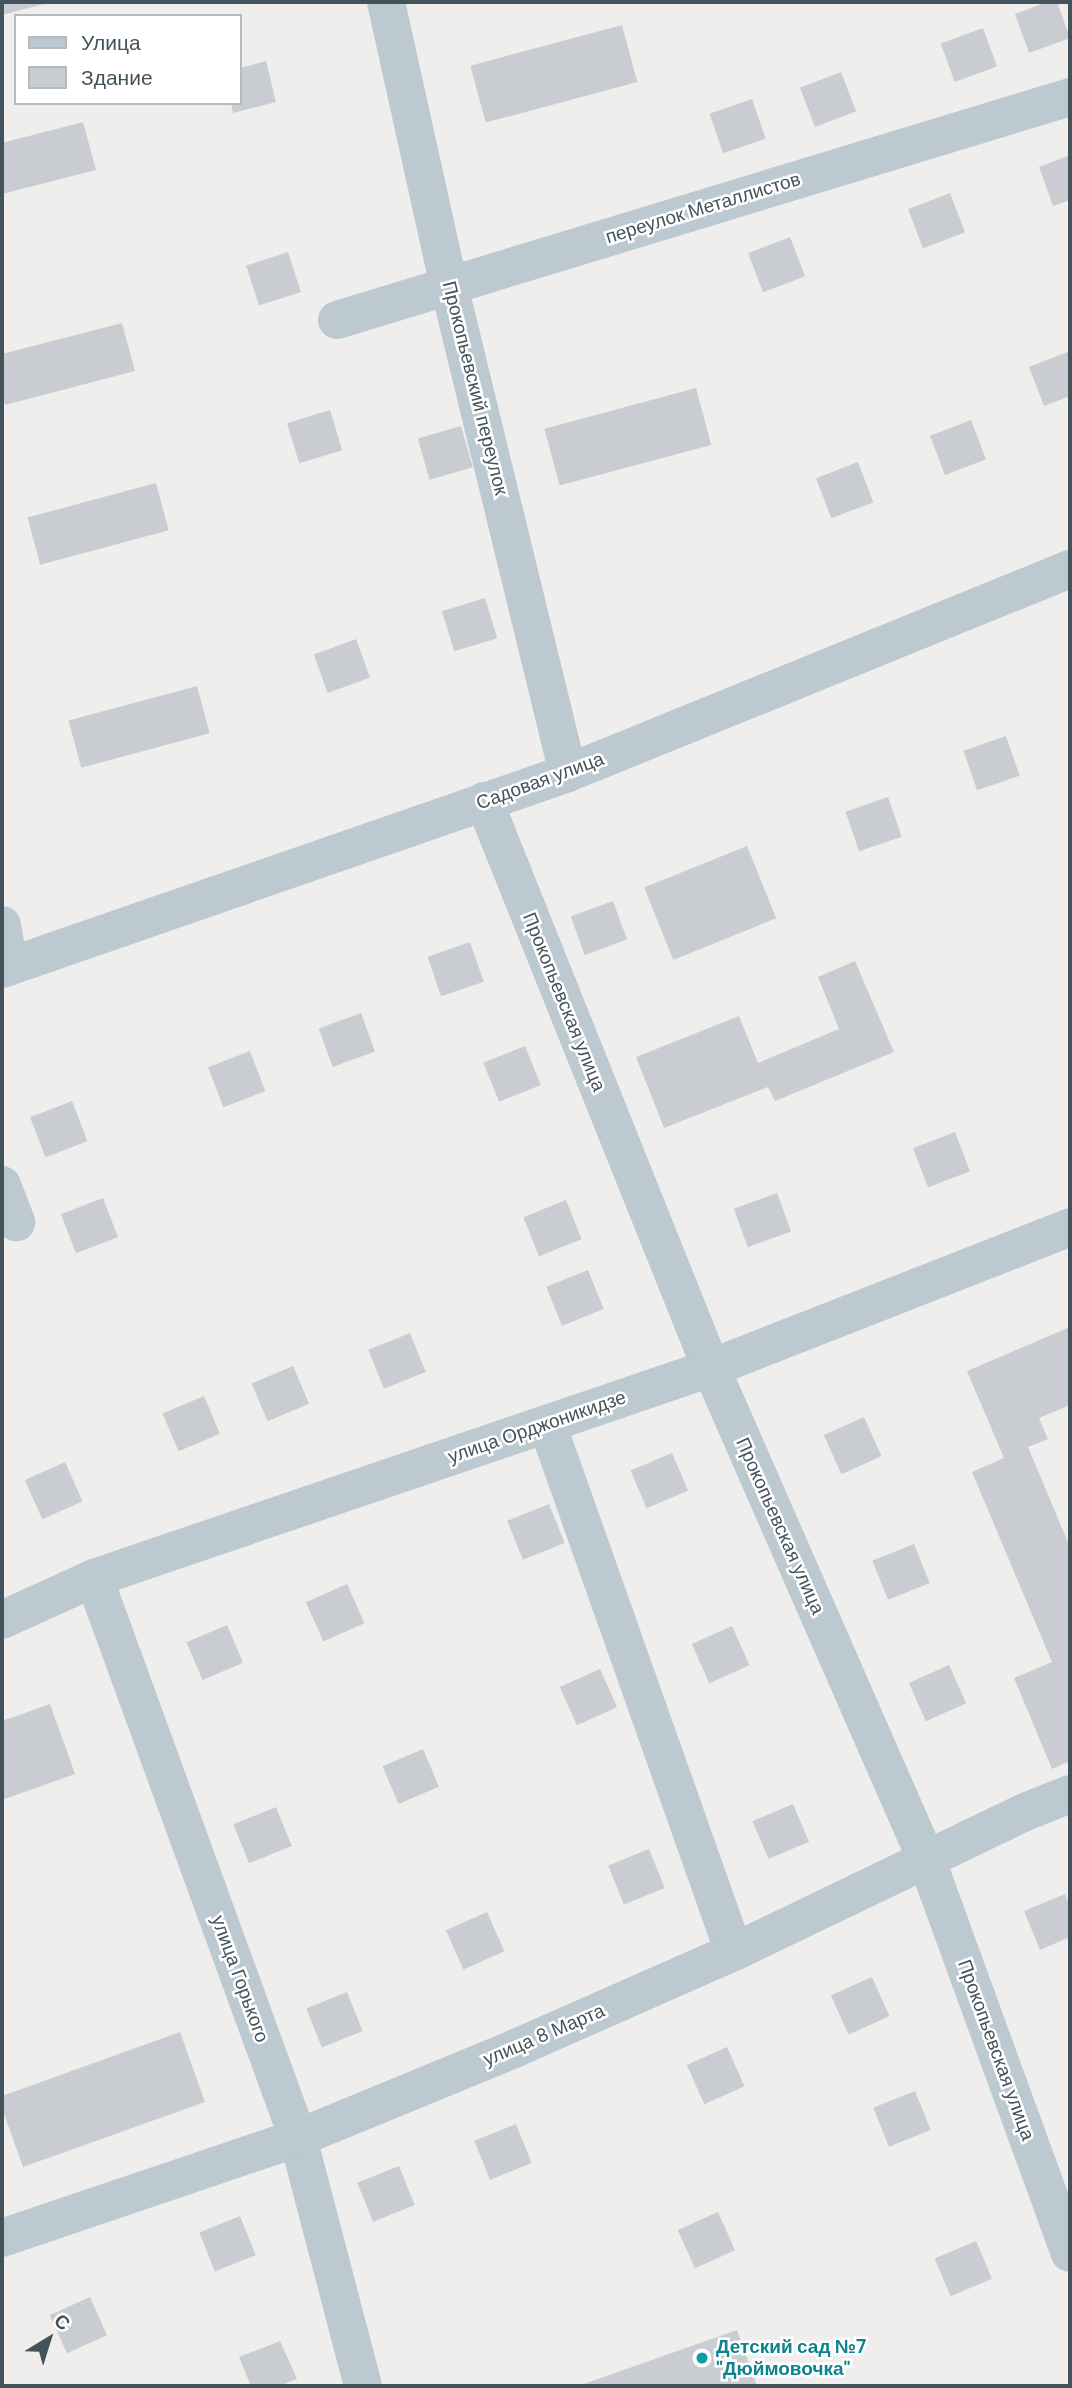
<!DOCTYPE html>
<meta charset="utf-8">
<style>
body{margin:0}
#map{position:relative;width:1072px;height:2388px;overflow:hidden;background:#f0eded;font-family:"DM Sans",sans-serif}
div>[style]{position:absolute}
.building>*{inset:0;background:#c9cdd2;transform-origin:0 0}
.minor>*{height:38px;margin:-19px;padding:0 19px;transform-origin:19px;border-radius:19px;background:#bcc9d0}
.tertiary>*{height:38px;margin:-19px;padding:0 19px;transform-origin:19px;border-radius:19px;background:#bcc9d0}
.dots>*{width:19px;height:19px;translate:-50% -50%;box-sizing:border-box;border:4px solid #fff;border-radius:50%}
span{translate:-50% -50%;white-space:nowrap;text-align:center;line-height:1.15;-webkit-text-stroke:5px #fff;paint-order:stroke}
.street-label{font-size:19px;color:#44535b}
.culture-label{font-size:19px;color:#0d838f;font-weight:700}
.left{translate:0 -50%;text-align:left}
.frame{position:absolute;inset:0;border:4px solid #44535b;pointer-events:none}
.legend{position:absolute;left:14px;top:14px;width:228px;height:91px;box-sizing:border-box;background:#fff;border:2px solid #b4babd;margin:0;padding:9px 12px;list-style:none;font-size:21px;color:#44535b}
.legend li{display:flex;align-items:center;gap:14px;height:35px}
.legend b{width:35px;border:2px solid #b4babd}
.north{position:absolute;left:14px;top:2304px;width:70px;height:70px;-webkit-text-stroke:5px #fff;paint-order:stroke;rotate:38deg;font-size:19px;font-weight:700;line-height:28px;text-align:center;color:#44535b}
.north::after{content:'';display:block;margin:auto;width:24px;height:32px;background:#44535b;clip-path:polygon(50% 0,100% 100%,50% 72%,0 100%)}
</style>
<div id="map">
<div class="building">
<div style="clip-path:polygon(2px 2px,48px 2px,48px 3px,2px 15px)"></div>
<div style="clip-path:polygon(1047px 2px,1057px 2px,1070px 38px,1029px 53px,1015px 14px)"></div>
<div style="left:622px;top:25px;width:59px;height:157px;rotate:75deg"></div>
<div style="left:983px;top:28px;width:41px;height:45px;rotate:70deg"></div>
<div style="clip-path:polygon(266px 61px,276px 102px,233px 113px,231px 103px,240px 103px,240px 68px)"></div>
<div style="left:841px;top:72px;width:42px;height:44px;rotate:69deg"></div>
<div style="left:752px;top:99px;width:42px;height:45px;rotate:71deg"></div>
<div style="clip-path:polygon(83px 122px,96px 170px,2px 194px,2px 143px)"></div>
<div style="clip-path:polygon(1070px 155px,1070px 200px,1053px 206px,1039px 167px)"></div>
<div style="left:950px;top:193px;width:42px;height:45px;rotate:69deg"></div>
<div style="left:790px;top:237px;width:42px;height:45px;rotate:69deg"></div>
<div style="left:288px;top:252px;width:42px;height:44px;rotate:72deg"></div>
<div style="clip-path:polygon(122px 323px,135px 371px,5px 405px,2px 392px,2px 354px)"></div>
<div style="clip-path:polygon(1070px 351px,1070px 396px,1044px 406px,1029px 367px)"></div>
<div style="left:696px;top:388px;width:59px;height:157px;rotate:75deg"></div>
<div style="left:330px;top:410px;width:42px;height:45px;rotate:73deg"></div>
<div style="left:971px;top:420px;width:42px;height:44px;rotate:69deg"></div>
<div style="left:461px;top:426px;width:43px;height:45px;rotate:74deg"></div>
<div style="left:858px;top:462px;width:43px;height:45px;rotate:69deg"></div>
<div style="left:156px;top:483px;width:49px;height:133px;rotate:75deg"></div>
<div style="left:485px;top:598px;width:42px;height:45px;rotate:73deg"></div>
<div style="left:356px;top:639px;width:41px;height:45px;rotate:70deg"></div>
<div style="left:197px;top:686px;width:49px;height:133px;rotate:75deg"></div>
<div style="left:1006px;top:736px;width:42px;height:45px;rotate:71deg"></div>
<div style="left:888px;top:797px;width:42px;height:45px;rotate:71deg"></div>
<div style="left:747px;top:846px;width:78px;height:111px;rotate:68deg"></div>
<div style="left:613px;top:901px;width:41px;height:45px;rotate:70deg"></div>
<div style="left:470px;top:942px;width:42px;height:45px;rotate:71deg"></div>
<div style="clip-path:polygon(855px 961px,894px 1052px,775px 1101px,768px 1087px,664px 1128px,636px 1057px,739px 1016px,758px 1063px,839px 1029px,818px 977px)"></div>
<div style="left:361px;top:1013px;width:41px;height:45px;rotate:70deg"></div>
<div style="left:525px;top:1046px;width:42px;height:45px;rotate:68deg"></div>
<div style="left:250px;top:1051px;width:43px;height:45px;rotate:69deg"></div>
<div style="left:72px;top:1101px;width:43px;height:45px;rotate:69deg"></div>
<div style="left:955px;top:1132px;width:42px;height:45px;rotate:69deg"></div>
<div style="left:777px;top:1193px;width:41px;height:46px;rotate:70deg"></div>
<div style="left:103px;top:1198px;width:42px;height:45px;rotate:69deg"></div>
<div style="left:566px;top:1200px;width:42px;height:46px;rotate:68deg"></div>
<div style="left:588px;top:1270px;width:42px;height:45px;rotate:68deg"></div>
<div style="clip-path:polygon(1070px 1327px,1070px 1405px,1039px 1418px,1048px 1439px,1028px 1447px,1070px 1547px,1070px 1761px,1052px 1769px,1014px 1678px,1052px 1662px,972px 1472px,1004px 1458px,967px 1371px)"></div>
<div style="left:410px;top:1333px;width:42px;height:45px;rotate:68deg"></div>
<div style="left:293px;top:1366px;width:41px;height:45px;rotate:67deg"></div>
<div style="left:204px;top:1396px;width:41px;height:45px;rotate:67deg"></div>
<div style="left:864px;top:1417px;width:43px;height:44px;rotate:66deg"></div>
<div style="left:672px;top:1453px;width:41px;height:45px;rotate:67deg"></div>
<div style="left:65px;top:1462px;width:43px;height:44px;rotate:66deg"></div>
<div style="left:549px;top:1504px;width:42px;height:45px;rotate:68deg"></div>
<div style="left:914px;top:1544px;width:42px;height:45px;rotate:68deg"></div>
<div style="left:347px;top:1584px;width:43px;height:45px;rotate:66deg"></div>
<div style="left:227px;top:1625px;width:41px;height:44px;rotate:67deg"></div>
<div style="left:732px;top:1626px;width:43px;height:44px;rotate:66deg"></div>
<div style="left:949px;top:1665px;width:42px;height:44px;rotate:66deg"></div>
<div style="left:600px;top:1669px;width:42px;height:44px;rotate:66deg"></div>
<div style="clip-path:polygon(50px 1704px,75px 1774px,2px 1800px,2px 1721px)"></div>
<div style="left:423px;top:1749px;width:41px;height:44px;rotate:67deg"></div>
<div style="left:793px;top:1804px;width:41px;height:44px;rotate:67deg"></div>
<div style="left:276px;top:1807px;width:42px;height:46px;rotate:68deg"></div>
<div style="left:649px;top:1849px;width:42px;height:44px;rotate:68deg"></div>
<div style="clip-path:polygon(1065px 1894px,1070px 1907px,1070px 1937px,1040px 1950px,1024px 1911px)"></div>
<div style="left:487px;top:1912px;width:43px;height:45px;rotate:66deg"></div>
<div style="left:872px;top:1977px;width:43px;height:45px;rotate:66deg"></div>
<div style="left:347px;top:1992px;width:42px;height:44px;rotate:68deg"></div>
<div style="clip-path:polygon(180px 2032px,205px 2102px,23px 2167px,2px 2108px,2px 2096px)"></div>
<div style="left:727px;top:2047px;width:43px;height:44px;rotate:66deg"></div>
<div style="left:915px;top:2091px;width:42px;height:45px;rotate:68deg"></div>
<div style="left:516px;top:2124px;width:42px;height:45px;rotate:68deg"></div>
<div style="left:399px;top:2166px;width:42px;height:45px;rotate:68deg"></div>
<div style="left:718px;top:2212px;width:42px;height:44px;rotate:66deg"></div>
<div style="left:240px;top:2216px;width:42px;height:44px;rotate:68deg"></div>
<div style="left:976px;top:2241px;width:41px;height:45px;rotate:67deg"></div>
<div style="left:90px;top:2297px;width:42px;height:44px;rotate:66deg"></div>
<div style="clip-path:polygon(737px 2330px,757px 2386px,578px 2386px)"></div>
<div style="clip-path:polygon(280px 2341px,297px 2379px,279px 2386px,251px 2386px,239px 2357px)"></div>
</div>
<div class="minor">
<div style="left:386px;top:2px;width:291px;rotate:77.5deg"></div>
<div style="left:449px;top:286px;width:501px;rotate:76.27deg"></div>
<div style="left:337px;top:320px;width:766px;rotate:-16.92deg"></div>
<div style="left:484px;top:801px;width:611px;rotate:68.18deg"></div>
<div style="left:711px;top:1368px;width:538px;rotate:66.34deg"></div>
<div style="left:927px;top:1861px;width:417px;rotate:70deg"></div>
<div style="left:2px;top:925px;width:42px;rotate:80.3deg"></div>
<div style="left:2px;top:1185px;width:40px;rotate:69deg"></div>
<div style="left:547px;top:1424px;width:560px;rotate:70.5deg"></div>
<div style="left:94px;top:1578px;width:596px;rotate:69.98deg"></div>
<div style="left:298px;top:2138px;width:256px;rotate:75.3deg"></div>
<div style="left:2px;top:1620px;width:101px;rotate:-24.5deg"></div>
<div style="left:94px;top:1578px;width:652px;rotate:-18.8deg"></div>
<div style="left:711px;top:1368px;width:386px;rotate:-21.4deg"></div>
<div style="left:2px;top:2238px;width:312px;rotate:-18.7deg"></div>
<div style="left:298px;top:2138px;width:236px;rotate:-22.4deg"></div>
<div style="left:516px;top:2048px;width:238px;rotate:-23.8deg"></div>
<div style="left:734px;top:1952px;width:323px;rotate:-25.7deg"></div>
<div style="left:1025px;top:1812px;width:48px;rotate:-21.8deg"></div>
</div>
<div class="tertiary">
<div style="left:2px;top:969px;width:599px;rotate:-19.1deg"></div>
<div style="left:568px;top:773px;width:542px;rotate:-22.12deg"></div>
</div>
<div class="dots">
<div style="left:702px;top:2358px;background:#0f9aa8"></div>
</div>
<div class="street-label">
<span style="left:703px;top:208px;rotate:-17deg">переулок Металлистов</span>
<span style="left:475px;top:388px;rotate:76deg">Прокопьевский переулок</span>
<span style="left:540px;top:781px;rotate:-20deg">Садовая улица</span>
<span style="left:564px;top:1002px;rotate:68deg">Прокопьевская улица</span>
<span style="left:537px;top:1427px;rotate:-19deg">улица Орджоникидзе</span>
<span style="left:780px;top:1526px;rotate:66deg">Прокопьевская улица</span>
<span style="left:240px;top:1979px;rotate:70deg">улица Горького</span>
<span style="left:544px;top:2035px;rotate:-23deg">улица 8 Марта</span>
<span style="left:996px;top:2050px;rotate:70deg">Прокопьевская улица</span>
</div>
<div class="culture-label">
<span class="left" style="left:716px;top:2358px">Детский сад №7<br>"Дюймовочка"</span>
</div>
<div class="frame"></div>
<ul class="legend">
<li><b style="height:9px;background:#bcc9d0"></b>Улица</li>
<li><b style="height:19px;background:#c9cdd2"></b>Здание</li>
</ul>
<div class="north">С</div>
</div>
